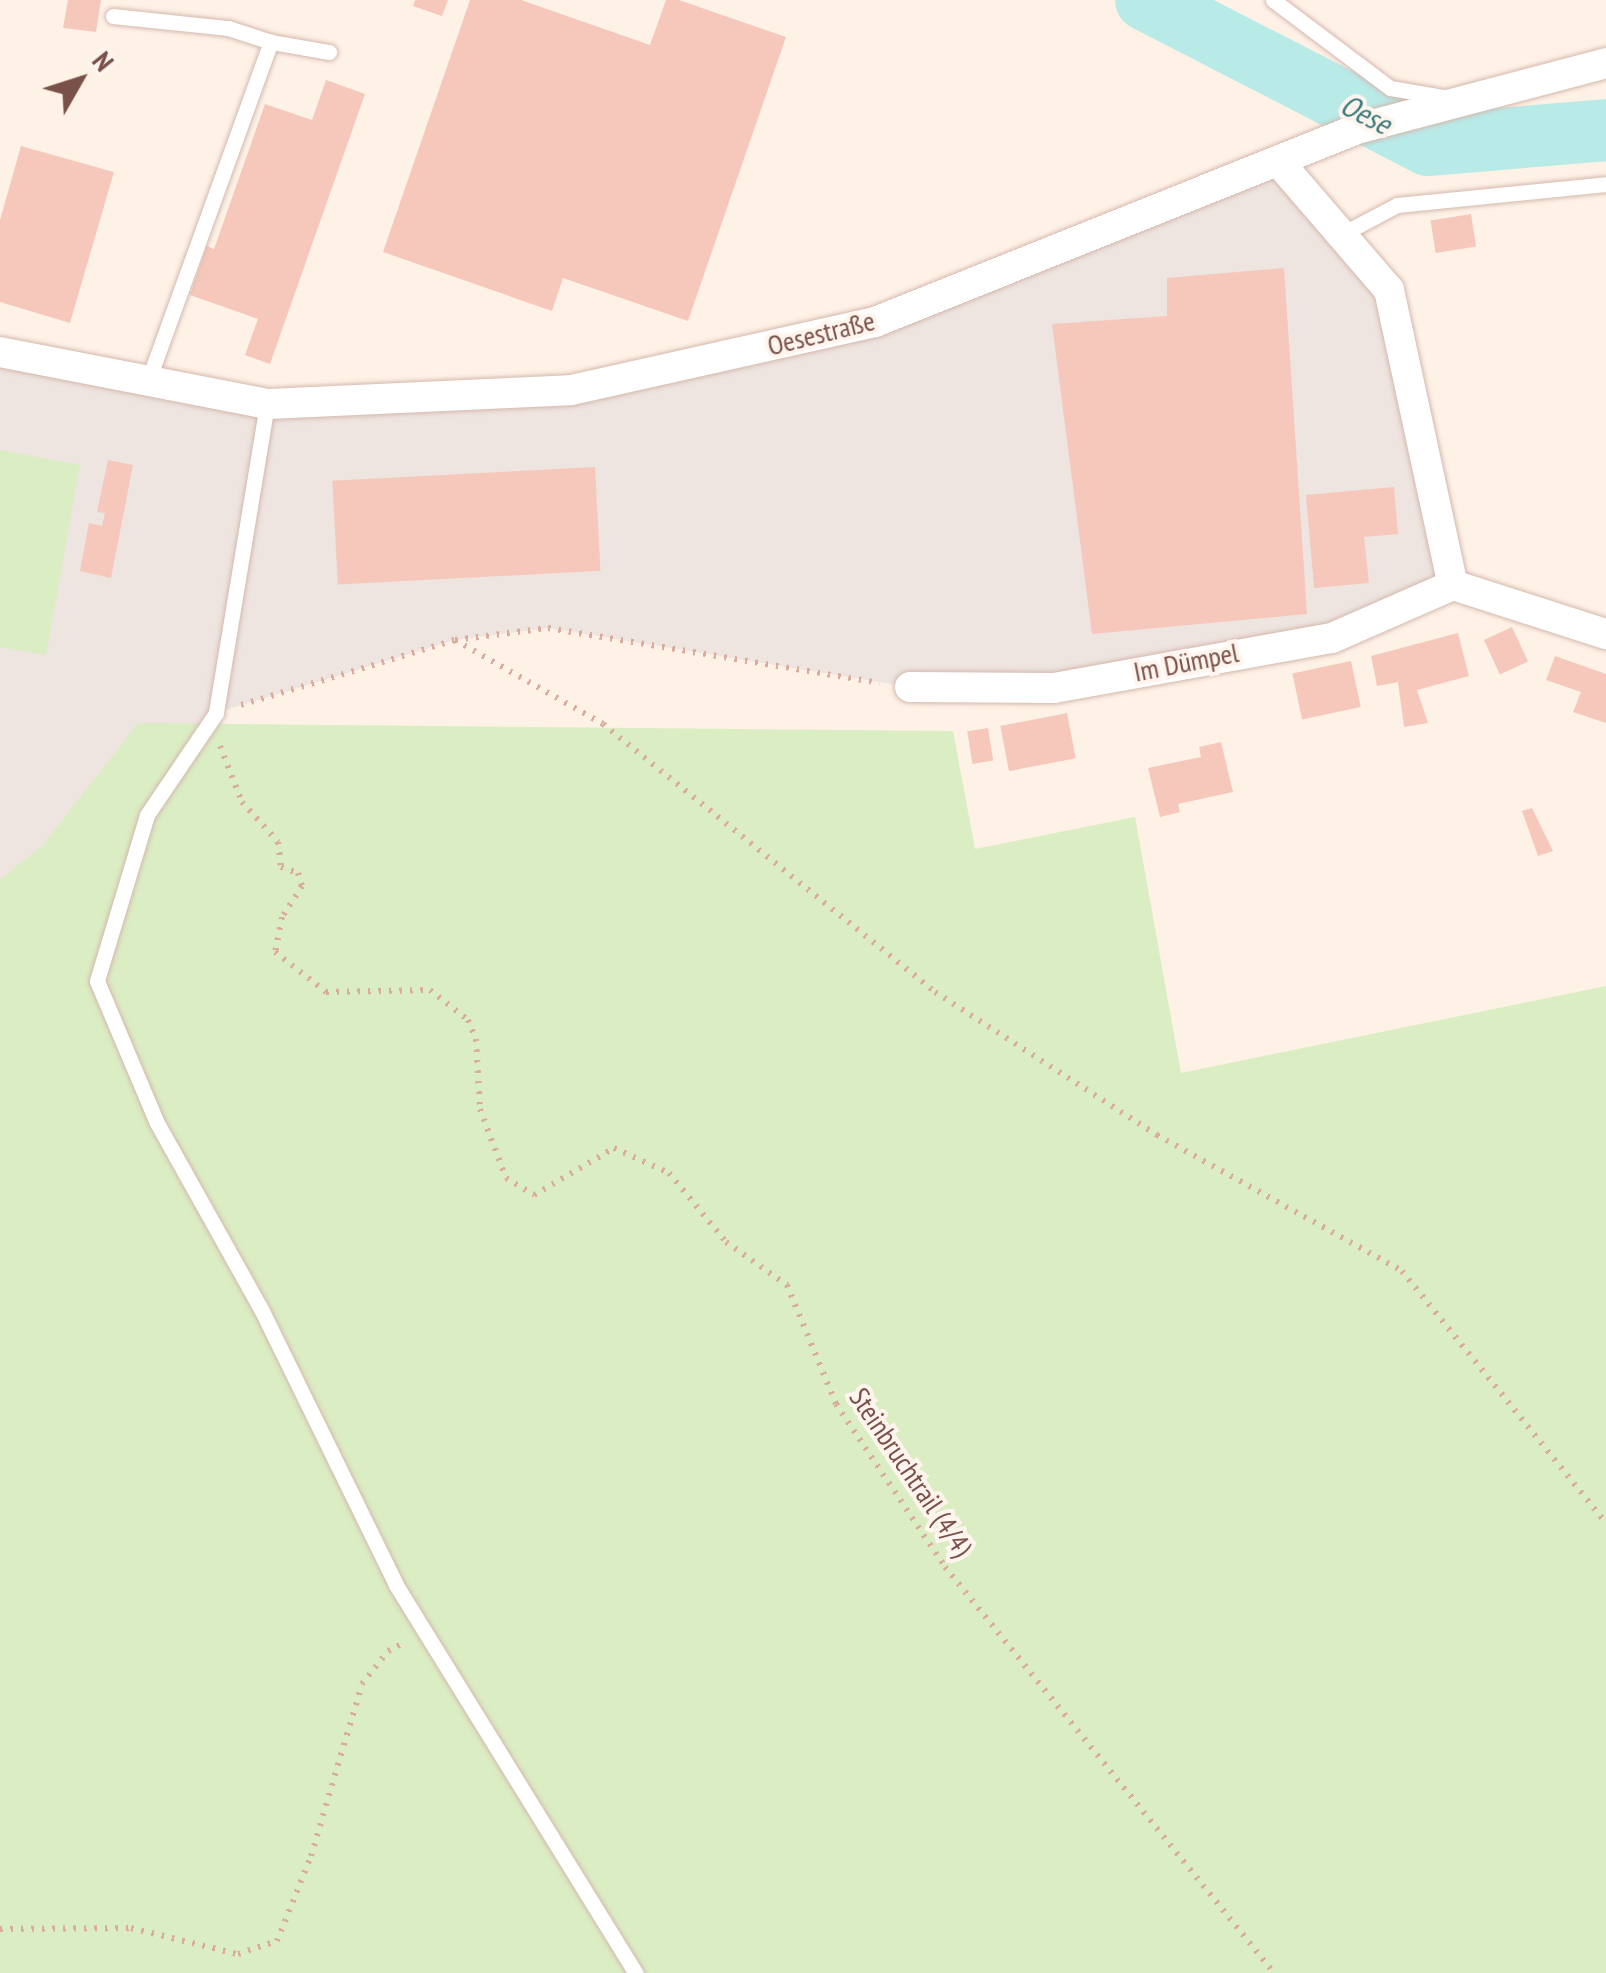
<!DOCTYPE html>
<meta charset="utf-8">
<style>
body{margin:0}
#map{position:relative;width:1606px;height:1973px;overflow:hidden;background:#fef1e6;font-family:"PT Sans Narrow",sans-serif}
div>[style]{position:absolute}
.industrial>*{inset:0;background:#eee4e0}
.green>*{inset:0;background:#dbedc3}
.river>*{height:62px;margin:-31px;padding:0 31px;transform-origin:31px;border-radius:31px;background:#b8eae8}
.building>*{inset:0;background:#f6c8bb;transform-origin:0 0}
.path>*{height:6px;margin-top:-3px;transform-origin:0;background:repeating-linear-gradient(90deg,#dbab9e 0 2.5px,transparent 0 10.5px)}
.roads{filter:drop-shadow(0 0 2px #d4b8ad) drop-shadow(0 0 2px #d4b8ad)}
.lane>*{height:15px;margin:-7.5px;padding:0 7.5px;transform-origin:7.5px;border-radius:7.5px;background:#fff}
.street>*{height:30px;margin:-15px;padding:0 15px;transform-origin:15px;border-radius:15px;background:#fff}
span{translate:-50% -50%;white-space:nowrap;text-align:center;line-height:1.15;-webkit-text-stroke:8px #fff5ee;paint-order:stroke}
.street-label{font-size:28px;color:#7a5148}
.water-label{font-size:30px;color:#387979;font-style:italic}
.north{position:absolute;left:30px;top:30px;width:100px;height:100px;-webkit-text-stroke:8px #fff5ee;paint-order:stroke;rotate:51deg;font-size:28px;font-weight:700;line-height:40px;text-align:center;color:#7a5148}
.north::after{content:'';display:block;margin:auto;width:35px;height:45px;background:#7a5148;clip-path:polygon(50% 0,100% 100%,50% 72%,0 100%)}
</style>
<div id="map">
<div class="industrial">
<div style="clip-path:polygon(1278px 161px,1389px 290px,1453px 585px,1332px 638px,1054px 688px,910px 687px,548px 628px,455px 640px,216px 713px,0 897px,0 352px,267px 404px,571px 390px,875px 322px)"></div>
</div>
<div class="green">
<div style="clip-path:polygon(0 450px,80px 465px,46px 655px,0 647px)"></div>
<div style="clip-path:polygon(138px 723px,953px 731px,975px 849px,1135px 817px,1181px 1073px,1606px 986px,1606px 1973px,0 1973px,0 879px,43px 845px)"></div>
</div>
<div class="river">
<div style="left:1146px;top:0;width:317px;rotate:27.2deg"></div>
<div style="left:1428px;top:145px;width:179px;rotate:-4.8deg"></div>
</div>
<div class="building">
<div style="clip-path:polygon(68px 0,101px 0,96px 32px,63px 28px)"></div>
<div style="clip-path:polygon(415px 0,448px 0,442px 16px,413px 6px)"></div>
<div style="clip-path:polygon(470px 0,521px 0,650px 45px,666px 0,679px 0,786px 37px,688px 321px,563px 278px,552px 311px,383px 252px)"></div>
<div style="clip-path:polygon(326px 80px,365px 94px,270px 364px,245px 355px,258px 319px,190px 295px,207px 246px,214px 249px,265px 104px,312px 120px)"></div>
<div style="clip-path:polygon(21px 146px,114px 172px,70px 323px,0 302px,0 220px)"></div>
<div style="left:1471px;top:214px;width:33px;height:41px;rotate:81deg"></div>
<div style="clip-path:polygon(1284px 268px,1307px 614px,1092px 634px,1052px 324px,1167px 316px,1167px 278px)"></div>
<div style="clip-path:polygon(108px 460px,133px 465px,111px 578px,80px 571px,89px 523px,102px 526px,105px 513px,97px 512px)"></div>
<div style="left:595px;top:467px;width:104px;height:263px;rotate:87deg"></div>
<div style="clip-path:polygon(1394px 487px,1398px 534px,1364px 537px,1369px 583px,1314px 588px,1306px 495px)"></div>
<div style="left:1512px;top:627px;width:38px;height:31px;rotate:65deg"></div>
<div style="clip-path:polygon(1458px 633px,1469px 676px,1417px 690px,1428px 723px,1404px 727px,1398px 682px,1377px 686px,1371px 656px)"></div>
<div style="clip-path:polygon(1555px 656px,1606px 674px,1606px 723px,1573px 712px,1581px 692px,1546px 680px)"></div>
<div style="left:1351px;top:661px;width:47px;height:60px;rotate:78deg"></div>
<div style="left:1067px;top:713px;width:46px;height:68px;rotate:79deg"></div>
<div style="left:988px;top:728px;width:33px;height:21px;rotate:81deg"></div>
<div style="clip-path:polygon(1221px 742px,1233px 792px,1178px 804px,1180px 812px,1160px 817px,1148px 768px,1201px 757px,1199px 747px)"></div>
<div style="clip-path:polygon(1532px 808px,1553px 851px,1538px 856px,1522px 811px)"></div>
</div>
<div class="path">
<div style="left:455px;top:640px;width:170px;rotate:29.6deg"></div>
<div style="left:603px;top:724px;width:427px;rotate:38.9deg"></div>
<div style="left:935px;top:992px;width:264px;rotate:32.8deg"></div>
<div style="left:1157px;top:1135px;width:280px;rotate:29deg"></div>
<div style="left:1402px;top:1271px;width:324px;rotate:51deg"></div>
<div style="left:241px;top:705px;width:224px;rotate:-16.9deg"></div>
<div style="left:455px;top:640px;width:94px;rotate:-7.4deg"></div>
<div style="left:548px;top:628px;width:336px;rotate:9.4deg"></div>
<div style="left:220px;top:746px;width:60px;rotate:68.6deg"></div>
<div style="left:242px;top:802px;width:54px;rotate:48deg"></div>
<div style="left:278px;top:842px;width:25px;rotate:83deg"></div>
<div style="left:281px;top:867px;width:18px;rotate:19deg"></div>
<div style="left:298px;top:873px;width:14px;rotate:73deg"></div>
<div style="left:302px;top:886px;width:37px;rotate:123deg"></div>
<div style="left:282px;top:917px;width:36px;rotate:101deg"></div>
<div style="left:275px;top:952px;width:65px;rotate:38.1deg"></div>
<div style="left:326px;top:992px;width:104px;rotate:-1.1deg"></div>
<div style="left:430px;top:990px;width:48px;rotate:38.3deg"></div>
<div style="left:468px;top:1020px;width:21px;rotate:67deg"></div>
<div style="left:476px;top:1039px;width:70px;rotate:86.7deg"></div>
<div style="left:480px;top:1109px;width:74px;rotate:69.4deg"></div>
<div style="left:506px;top:1178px;width:33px;rotate:31deg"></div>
<div style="left:534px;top:1195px;width:93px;rotate:-30.4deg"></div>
<div style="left:614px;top:1148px;width:60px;rotate:24.4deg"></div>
<div style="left:669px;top:1173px;width:89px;rotate:50.4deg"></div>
<div style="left:726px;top:1242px;width:75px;rotate:35.2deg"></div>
<div style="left:787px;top:1285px;width:129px;rotate:67.6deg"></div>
<div style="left:836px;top:1404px;width:196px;rotate:56.2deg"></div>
<div style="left:945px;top:1567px;width:523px;rotate:50.98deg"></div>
<div style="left:0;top:1929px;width:131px;rotate:-0.4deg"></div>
<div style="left:131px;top:1928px;width:110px;rotate:13.7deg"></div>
<div style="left:238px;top:1954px;width:41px;rotate:-18.4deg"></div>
<div style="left:277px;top:1941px;width:92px;rotate:-68.2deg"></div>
<div style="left:311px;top:1856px;width:179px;rotate:-73.5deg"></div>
<div style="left:362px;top:1684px;width:42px;rotate:-51.8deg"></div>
<div style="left:388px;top:1651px;width:18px;rotate:-27deg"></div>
</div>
<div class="roads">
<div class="lane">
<div style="left:1273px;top:0;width:146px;rotate:36.9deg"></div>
<div style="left:1390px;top:88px;width:55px;rotate:9.5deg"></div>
<div style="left:113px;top:16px;width:116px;rotate:6deg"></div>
<div style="left:228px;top:28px;width:45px;rotate:18deg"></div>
<div style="left:1342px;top:234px;width:62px;rotate:-27.8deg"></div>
<div style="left:1397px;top:205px;width:210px;rotate:-5.7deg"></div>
<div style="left:148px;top:381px;width:361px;rotate:-70.1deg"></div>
<div style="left:271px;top:42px;width:59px;rotate:9.8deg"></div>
<div style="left:267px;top:404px;width:313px;rotate:99.4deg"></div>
<div style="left:216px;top:713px;width:123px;rotate:124.1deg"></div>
<div style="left:147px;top:815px;width:173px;rotate:106.8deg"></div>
<div style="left:97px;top:981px;width:154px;rotate:67.1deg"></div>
<div style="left:157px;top:1123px;width:215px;rotate:60.8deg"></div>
<div style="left:262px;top:1311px;width:305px;rotate:63.9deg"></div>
<div style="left:396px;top:1585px;width:456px;rotate:58.3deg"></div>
</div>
<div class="street">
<div style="left:1278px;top:161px;width:170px;rotate:49.3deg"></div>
<div style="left:1389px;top:290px;width:302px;rotate:77.8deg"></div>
<div style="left:0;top:352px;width:272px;rotate:11deg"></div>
<div style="left:267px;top:404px;width:304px;rotate:-2.6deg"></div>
<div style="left:571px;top:390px;width:312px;rotate:-12.6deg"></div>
<div style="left:875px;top:322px;width:519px;rotate:-21.82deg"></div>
<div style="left:1357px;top:129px;width:258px;rotate:-14.8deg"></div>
<div style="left:910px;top:687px;width:144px;rotate:0.4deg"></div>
<div style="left:1054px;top:688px;width:282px;rotate:-10.2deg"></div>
<div style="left:1332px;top:638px;width:132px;rotate:-23.7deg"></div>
<div style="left:1453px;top:585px;width:161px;rotate:17.8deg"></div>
</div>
</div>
<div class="street-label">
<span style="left:821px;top:333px;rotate:-14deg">Oesestraße</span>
<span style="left:1186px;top:662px;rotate:-11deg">Im Dümpel</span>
<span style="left:911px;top:1472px;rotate:56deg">Steinbruchtrail (4/4)</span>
</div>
<div class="water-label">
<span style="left:1366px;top:114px;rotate:27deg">Oese</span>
</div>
<div class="north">N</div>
</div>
